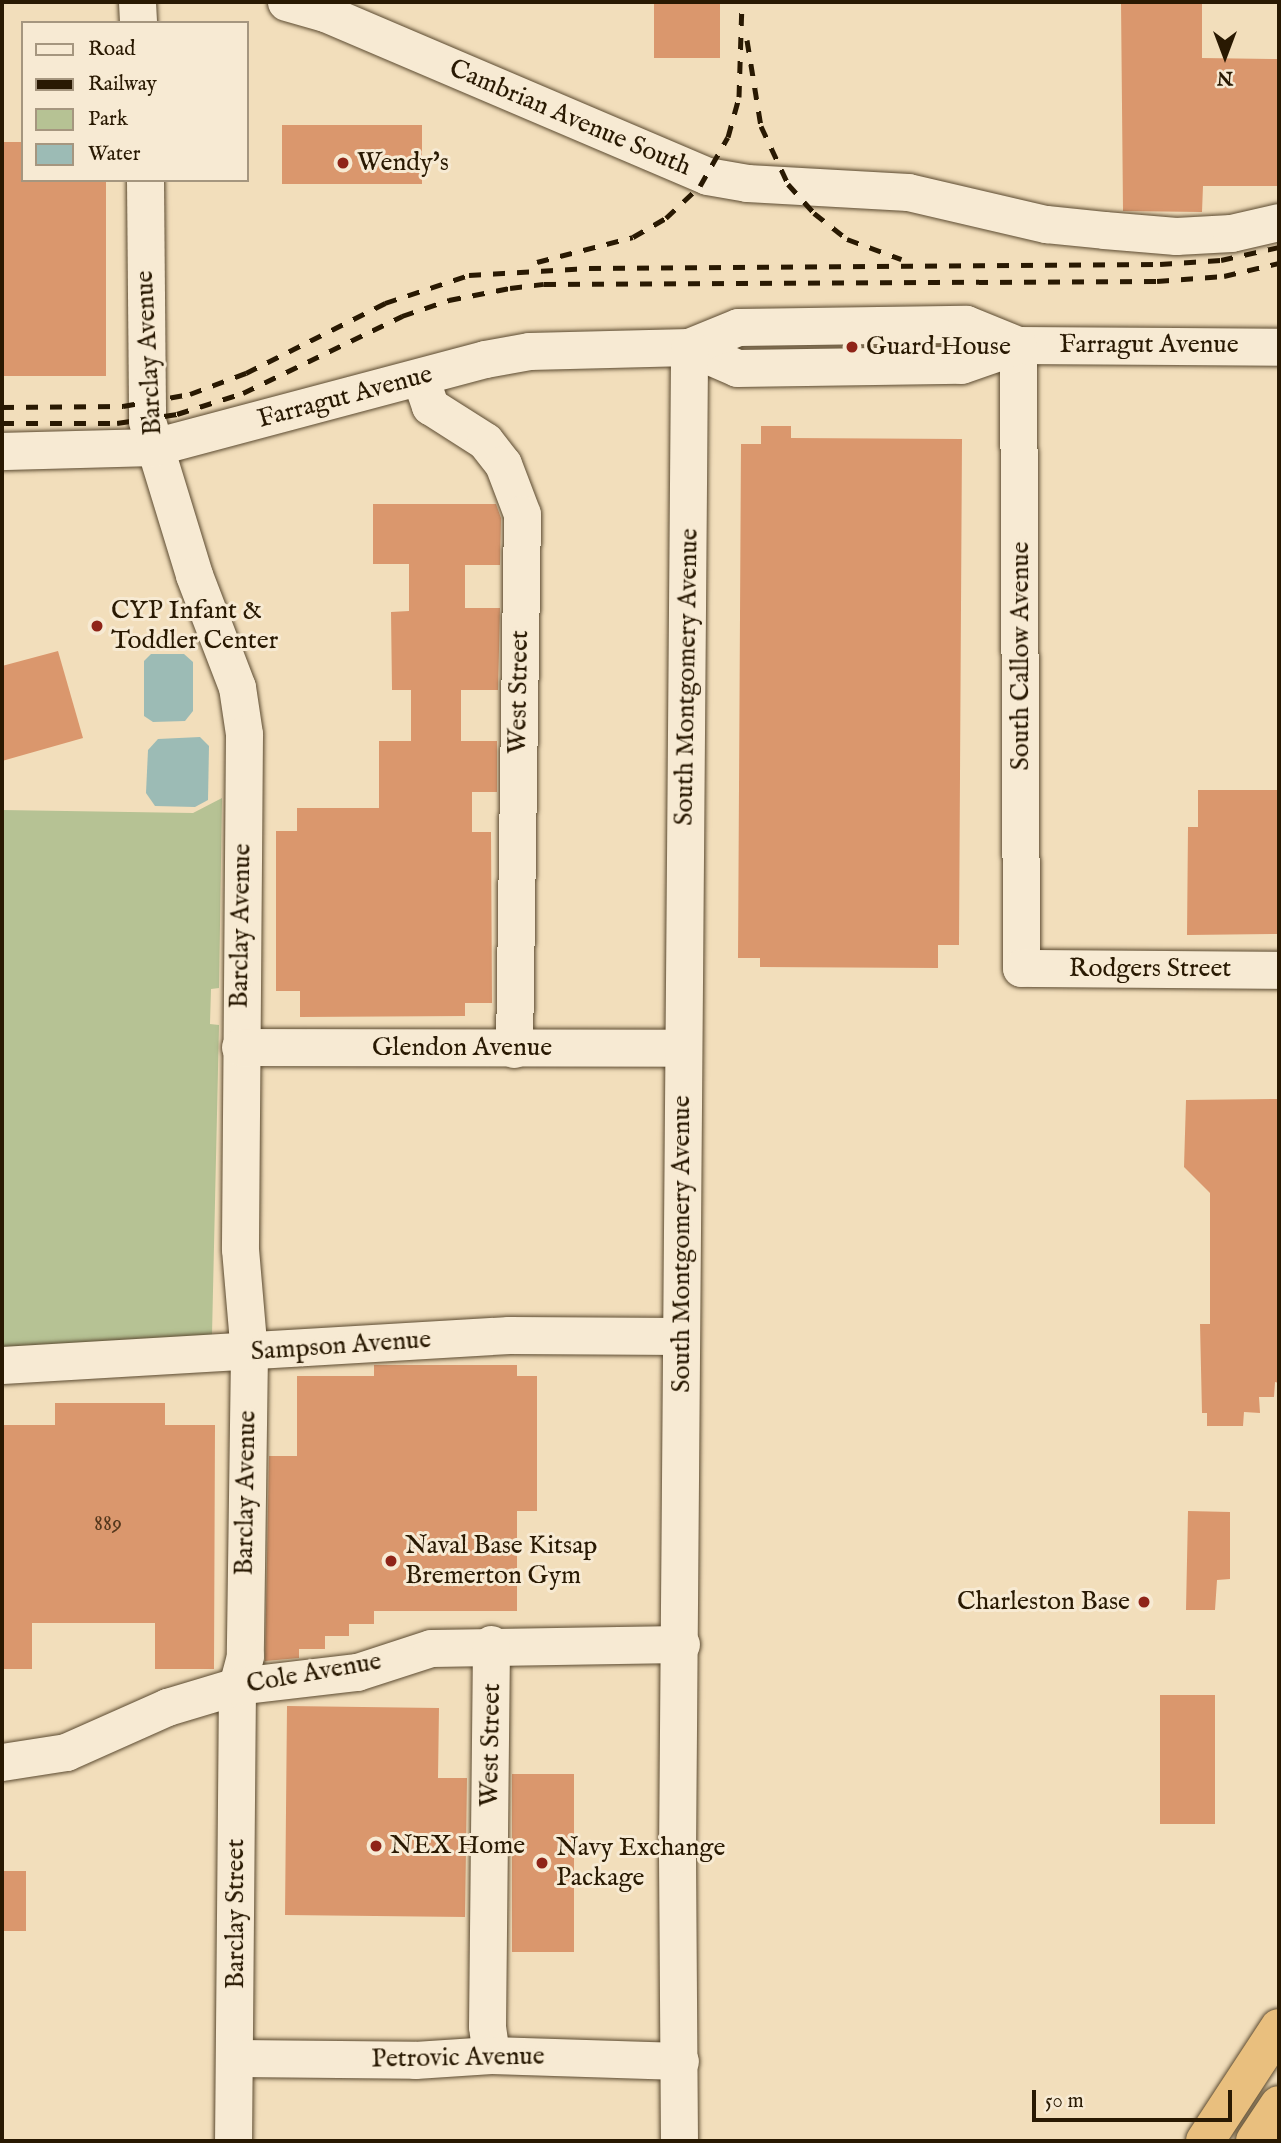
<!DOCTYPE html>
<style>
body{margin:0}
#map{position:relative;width:1281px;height:2143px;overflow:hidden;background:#f2debb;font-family:"IM FELL English",serif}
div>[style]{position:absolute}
.green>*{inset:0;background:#b6c294}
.water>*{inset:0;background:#9cbbb5}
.building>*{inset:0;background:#da976d;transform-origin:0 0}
.roads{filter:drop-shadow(0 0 2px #5b4a30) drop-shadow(0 0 2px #5b4a30)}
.minor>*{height:37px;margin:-18.5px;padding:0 18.5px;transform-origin:18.5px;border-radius:18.5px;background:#f7ead3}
.highway>*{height:38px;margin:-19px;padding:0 19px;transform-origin:19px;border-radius:19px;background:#e9bf7e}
.rail>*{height:5px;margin-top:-2.5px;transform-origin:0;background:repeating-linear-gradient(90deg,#291902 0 12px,transparent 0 24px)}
.dots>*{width:19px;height:19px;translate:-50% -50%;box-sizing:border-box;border:4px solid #f7ead3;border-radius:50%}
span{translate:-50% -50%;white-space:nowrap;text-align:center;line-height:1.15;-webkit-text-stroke:6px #f7ead3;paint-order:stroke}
.number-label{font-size:23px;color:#55381d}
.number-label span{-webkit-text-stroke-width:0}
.street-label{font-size:26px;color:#291902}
.poi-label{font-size:26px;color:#291902}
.left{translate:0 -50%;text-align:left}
.right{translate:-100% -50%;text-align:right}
.frame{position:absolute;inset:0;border:4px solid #291902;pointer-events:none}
.legend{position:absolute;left:21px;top:21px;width:228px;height:161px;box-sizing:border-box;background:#f7ead3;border:2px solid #a5967f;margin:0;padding:9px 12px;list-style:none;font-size:21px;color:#291902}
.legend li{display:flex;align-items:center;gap:14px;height:35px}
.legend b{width:35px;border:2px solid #a5967f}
.north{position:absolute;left:1190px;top:21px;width:70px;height:70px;-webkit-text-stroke:5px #f7ead3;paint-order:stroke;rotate:180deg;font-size:19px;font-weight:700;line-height:28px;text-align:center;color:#291902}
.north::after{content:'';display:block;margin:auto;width:24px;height:32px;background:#291902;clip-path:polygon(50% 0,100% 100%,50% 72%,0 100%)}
.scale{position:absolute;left:1032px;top:2090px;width:200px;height:32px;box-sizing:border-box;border:4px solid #291902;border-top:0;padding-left:9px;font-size:21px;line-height:24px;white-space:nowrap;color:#291902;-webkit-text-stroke:5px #f7ead3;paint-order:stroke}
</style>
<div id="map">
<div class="green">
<div style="clip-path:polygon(222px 798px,219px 988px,211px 989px,210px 1024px,219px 1025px,212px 1335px,2px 1349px,2px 810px,193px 813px)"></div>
</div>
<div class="water">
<div style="clip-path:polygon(151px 654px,184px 654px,193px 662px,193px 711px,185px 721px,153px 722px,144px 716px,144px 661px)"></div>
<div style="clip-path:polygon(200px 737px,209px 746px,208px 800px,195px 807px,155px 806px,146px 793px,148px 750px,158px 739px)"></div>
</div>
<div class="building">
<div style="left:654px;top:2px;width:66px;height:56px"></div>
<div style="clip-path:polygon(1121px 2px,1202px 2px,1202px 58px,1279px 59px,1279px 186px,1203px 186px,1202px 212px,1123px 211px)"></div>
<div style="left:422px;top:125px;width:59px;height:140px;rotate:90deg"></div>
<div style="clip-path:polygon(2px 142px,23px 142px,23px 180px,106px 180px,106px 376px,2px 376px)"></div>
<div style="clip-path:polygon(761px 426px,791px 426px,791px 438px,962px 439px,959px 945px,938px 945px,938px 968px,760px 967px,760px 958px,738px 958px,741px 444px,761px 444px)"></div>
<div style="clip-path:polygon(373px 504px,496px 504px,501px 518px,500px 565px,465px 565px,465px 608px,500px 608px,498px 690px,461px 690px,461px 741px,497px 741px,497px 792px,472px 792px,472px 832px,491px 832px,492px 1003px,465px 1003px,465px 1016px,300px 1017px,300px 991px,276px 991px,276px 831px,297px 831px,297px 808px,379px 808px,379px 741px,411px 741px,411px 690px,392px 690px,391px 612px,409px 611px,409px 564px,373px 564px)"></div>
<div style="clip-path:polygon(58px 651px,83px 738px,2px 761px,2px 666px)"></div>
<div style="clip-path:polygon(1198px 790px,1279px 790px,1279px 934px,1187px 935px,1188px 827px,1198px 827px)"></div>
<div style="clip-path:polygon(1279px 1099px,1279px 1383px,1275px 1382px,1274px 1397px,1259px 1397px,1260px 1413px,1244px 1412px,1243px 1426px,1207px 1426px,1207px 1413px,1202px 1413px,1200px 1324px,1210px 1324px,1210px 1193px,1184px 1167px,1186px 1100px)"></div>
<div style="clip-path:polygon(374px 1365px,517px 1365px,517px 1376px,537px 1376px,537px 1511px,517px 1511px,517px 1611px,374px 1611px,374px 1624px,349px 1624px,349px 1636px,325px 1636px,325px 1649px,299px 1649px,299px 1658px,265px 1661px,269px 1456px,297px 1456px,297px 1376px,374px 1376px)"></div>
<div style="clip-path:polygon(55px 1403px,165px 1403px,165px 1425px,215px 1425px,214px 1669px,155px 1669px,155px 1623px,32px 1623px,32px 1669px,2px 1669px,2px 1425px,55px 1425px)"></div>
<div style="clip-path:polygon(1188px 1511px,1230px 1512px,1230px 1579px,1217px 1580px,1215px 1610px,1186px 1610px)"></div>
<div style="left:1160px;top:1695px;width:55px;height:129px"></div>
<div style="clip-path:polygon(287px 1706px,439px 1708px,438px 1778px,467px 1778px,465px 1917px,285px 1915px)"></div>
<div style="left:574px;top:1774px;width:178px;height:62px;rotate:90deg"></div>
<div style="left:2px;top:1871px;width:24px;height:60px"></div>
</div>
<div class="roads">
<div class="minor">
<div style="left:137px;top:2px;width:21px;rotate:87deg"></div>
<div style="left:286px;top:2px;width:41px;rotate:15.8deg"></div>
<div style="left:325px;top:13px;width:415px;rotate:23.1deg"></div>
<div style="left:707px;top:176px;width:41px;rotate:9.9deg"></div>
<div style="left:747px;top:183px;width:161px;rotate:3.2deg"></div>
<div style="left:908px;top:192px;width:142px;rotate:13.1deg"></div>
<div style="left:1046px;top:224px;width:58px;rotate:5.9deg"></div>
<div style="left:1104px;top:230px;width:72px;rotate:4.8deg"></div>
<div style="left:1176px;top:236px;width:55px;rotate:-3.1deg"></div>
<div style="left:1231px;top:233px;width:49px;rotate:-12.9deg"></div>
<div style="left:145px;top:180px;width:241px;rotate:89.5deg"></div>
<div style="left:147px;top:421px;width:161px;rotate:73deg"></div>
<div style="left:194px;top:575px;width:120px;rotate:69deg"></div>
<div style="left:237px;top:687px;width:48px;rotate:81.5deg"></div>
<div style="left:244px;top:734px;width:515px;rotate:90.45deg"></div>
<div style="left:240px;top:1249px;width:104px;rotate:85.1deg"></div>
<div style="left:249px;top:1353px;width:303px;rotate:90.8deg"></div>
<div style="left:245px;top:1656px;width:31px;rotate:105deg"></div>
<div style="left:237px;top:1686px;width:455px;rotate:90.5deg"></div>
<div style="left:1018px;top:345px;width:623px;rotate:89.72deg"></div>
<div style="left:1021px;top:968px;width:258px;rotate:0.4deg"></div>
<div style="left:689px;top:347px;width:52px;rotate:23.6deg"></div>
<div style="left:737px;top:368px;width:224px;rotate:-0.8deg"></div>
<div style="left:961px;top:365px;width:60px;rotate:-19.3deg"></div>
<div style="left:1018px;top:345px;width:261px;rotate:0.4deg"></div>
<div style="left:420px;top:377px;width:31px;rotate:71deg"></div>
<div style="left:430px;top:406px;width:65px;rotate:32.5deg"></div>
<div style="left:485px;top:441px;width:29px;rotate:52deg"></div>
<div style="left:503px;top:464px;width:53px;rotate:69.2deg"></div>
<div style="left:522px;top:514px;width:535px;rotate:90.86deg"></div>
<div style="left:2px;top:451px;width:152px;rotate:-1.5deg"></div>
<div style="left:154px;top:447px;width:342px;rotate:-14.9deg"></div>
<div style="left:485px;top:359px;width:45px;rotate:-10.3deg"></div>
<div style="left:529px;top:351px;width:160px;rotate:-1.4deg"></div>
<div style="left:689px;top:347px;width:53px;rotate:-22.2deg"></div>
<div style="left:738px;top:327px;width:228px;rotate:-0.8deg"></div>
<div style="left:966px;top:324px;width:56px;rotate:22deg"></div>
<div style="left:240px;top:1047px;width:443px;rotate:0.1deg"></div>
<div style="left:2px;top:1365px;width:508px;rotate:-3.39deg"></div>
<div style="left:509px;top:1335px;width:172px;rotate:0.3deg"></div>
<div style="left:2px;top:1762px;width:65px;rotate:-8.9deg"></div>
<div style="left:66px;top:1752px;width:111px;rotate:-24deg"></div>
<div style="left:167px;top:1707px;width:73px;rotate:-16.7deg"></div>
<div style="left:237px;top:1686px;width:121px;rotate:-6.7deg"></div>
<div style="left:357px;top:1672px;width:78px;rotate:-18deg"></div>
<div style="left:431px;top:1648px;width:250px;rotate:-0.9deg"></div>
<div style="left:491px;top:2055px;width:29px;rotate:-98deg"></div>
<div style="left:487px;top:2026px;width:382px;rotate:-89.4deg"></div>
<div style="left:237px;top:2058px;width:178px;rotate:0.6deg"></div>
<div style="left:415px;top:2060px;width:76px;rotate:-3.8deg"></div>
<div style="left:491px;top:2055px;width:189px;rotate:1.8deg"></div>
<div style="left:679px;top:2141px;width:287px;rotate:-90.4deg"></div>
<div style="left:677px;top:1854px;width:1507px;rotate:-89.54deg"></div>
</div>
<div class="highway">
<div style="left:1205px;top:2141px;width:135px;rotate:-56.8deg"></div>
<div style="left:1255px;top:2141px;width:43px;rotate:-56.3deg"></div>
</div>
</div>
<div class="rail">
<div style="left:747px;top:40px;width:87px;rotate:80.8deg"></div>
<div style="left:761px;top:126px;width:64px;rotate:65deg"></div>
<div style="left:788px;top:184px;width:39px;rotate:48deg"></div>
<div style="left:814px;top:213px;width:42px;rotate:38.2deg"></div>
<div style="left:847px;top:239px;width:58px;rotate:20.3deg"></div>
<div style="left:537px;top:262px;width:99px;rotate:-14.6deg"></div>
<div style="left:633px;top:237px;width:38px;rotate:-30deg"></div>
<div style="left:666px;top:218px;width:47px;rotate:-43.3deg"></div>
<div style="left:700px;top:186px;width:56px;rotate:-60.3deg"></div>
<div style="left:728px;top:137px;width:41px;rotate:-74.6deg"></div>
<div style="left:739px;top:97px;width:95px;rotate:-88.2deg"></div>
<div style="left:2px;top:407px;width:121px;rotate:-0.5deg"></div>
<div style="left:123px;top:406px;width:68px;rotate:-10.2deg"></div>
<div style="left:190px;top:394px;width:60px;rotate:-20.6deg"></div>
<div style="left:246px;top:373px;width:156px;rotate:-26.7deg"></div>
<div style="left:385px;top:303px;width:89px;rotate:-18.4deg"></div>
<div style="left:469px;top:275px;width:120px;rotate:-3.3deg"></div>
<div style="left:589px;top:268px;width:571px;rotate:-0.4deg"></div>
<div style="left:1160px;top:264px;width:61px;rotate:-3.8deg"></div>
<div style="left:1221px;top:260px;width:59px;rotate:-12.6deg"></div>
<div style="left:2px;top:423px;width:115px"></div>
<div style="left:117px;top:423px;width:61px;rotate:-8.5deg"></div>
<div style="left:177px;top:414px;width:69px;rotate:-17.7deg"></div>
<div style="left:243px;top:393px;width:177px;rotate:-25.8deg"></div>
<div style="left:402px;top:316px;width:50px;rotate:-18.8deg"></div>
<div style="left:449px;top:300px;width:62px;rotate:-11.1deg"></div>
<div style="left:510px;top:288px;width:34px;rotate:-7deg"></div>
<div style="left:544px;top:284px;width:613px;rotate:-0.28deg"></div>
<div style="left:1157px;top:281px;width:67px;rotate:-4.3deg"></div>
<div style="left:1224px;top:276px;width:57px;rotate:-13.3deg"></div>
</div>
<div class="dots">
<div style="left:343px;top:163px;background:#8f2418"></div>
<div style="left:852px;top:347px;background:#8f2418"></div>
<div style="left:97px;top:626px;background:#8f2418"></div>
<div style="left:391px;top:1561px;background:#8f2418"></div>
<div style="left:1144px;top:1602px;background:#8f2418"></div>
<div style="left:376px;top:1846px;background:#8f2418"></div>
<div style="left:542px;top:1863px;background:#8f2418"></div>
</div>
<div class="number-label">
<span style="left:108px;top:1524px">889</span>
</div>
<div class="street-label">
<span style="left:570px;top:118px;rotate:23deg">Cambrian Avenue South</span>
<span style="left:1149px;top:345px">Farragut Avenue</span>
<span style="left:149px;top:353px;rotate:-93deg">Barclay Avenue</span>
<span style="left:345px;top:397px;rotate:-15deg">Farragut Avenue</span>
<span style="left:1021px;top:656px;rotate:-90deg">South Callow Avenue</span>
<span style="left:687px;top:677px;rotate:-89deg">South Montgomery Avenue</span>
<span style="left:519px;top:692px;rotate:-89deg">West Street</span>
<span style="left:241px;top:926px;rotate:-89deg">Barclay Avenue</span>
<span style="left:1150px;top:969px">Rodgers Street</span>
<span style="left:462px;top:1048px">Glendon Avenue</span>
<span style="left:682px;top:1244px;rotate:-90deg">South Montgomery Avenue</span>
<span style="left:341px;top:1346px;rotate:-4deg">Sampson Avenue</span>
<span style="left:246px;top:1493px;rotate:-89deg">Barclay Avenue</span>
<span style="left:314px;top:1673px;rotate:-10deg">Cole Avenue</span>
<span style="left:491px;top:1745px;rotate:-89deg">West Street</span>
<span style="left:236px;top:1914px;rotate:-90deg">Barclay Street</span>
<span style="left:458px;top:2058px;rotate:-1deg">Petrovic Avenue</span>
</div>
<div class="poi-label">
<span class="left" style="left:357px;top:163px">Wendy's</span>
<span class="left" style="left:866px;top:347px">Guard House</span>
<span class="left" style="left:111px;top:626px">CYP Infant &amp;<br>Toddler Center</span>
<span class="left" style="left:405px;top:1561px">Naval Base Kitsap<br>Bremerton Gym</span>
<span class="right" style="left:1130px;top:1602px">Charleston Base</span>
<span class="left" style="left:390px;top:1846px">NEX Home</span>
<span class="left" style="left:556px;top:1863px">Navy Exchange<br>Package</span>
</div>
<div class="frame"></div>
<ul class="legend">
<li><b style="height:9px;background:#f7ead3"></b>Road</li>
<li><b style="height:9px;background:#291902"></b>Railway</li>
<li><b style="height:19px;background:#b6c294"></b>Park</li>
<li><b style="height:19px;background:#9cbbb5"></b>Water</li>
</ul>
<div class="north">N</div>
<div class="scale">50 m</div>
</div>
